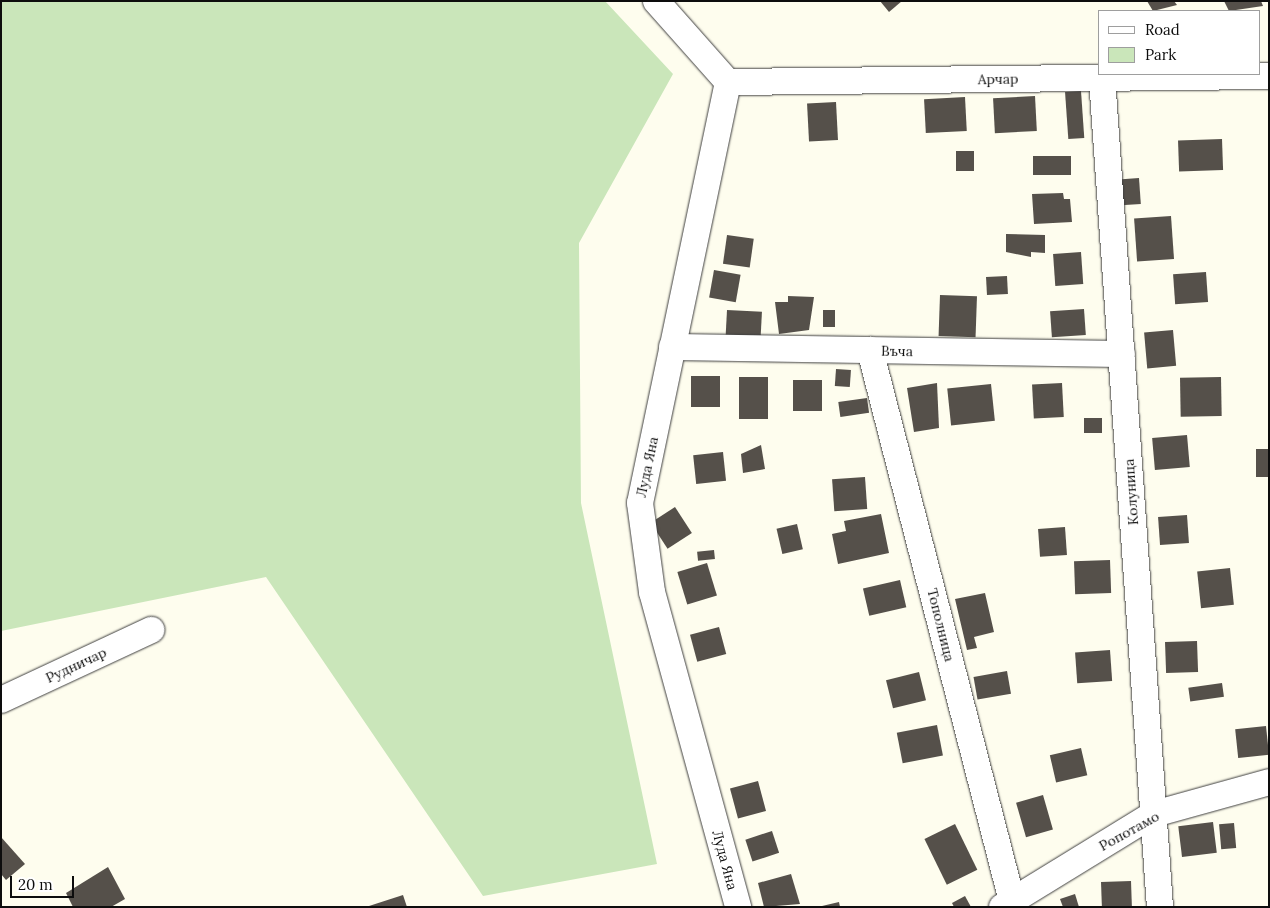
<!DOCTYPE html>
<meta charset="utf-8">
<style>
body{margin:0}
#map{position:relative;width:1270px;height:908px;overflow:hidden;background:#fefdee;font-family:Lora,serif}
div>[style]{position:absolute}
.green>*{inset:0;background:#cae6ba}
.building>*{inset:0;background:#55504a;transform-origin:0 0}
.roads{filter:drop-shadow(0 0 1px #404040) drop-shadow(0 0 1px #404040)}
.minor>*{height:26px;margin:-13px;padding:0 13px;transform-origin:13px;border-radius:13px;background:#fff}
span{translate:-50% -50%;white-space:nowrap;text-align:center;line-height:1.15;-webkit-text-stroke:5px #fff;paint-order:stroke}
.street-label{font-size:14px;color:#0d0d0d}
.frame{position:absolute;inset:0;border:2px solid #0d0d0d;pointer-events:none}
.legend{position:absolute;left:1098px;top:10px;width:162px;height:65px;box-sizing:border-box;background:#fff;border:1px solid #9e9e9e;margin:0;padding:6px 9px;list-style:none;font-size:15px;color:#0d0d0d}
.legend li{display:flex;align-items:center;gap:10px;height:25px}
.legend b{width:25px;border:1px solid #9e9e9e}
.scale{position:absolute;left:10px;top:876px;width:64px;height:22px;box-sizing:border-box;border:2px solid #0d0d0d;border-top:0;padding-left:6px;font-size:15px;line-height:18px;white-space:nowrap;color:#0d0d0d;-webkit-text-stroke:4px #fff;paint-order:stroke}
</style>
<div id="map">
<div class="green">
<div style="clip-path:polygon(1px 1px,605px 1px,673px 74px,579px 243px,581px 503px,657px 864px,483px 896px,266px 577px,1px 631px)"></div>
</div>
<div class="building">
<div style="clip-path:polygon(880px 1px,902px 1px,889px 12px)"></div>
<div style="clip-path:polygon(1147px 1px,1174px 1px,1177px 5px,1153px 11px)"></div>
<div style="clip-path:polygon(1224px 1px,1261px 1px,1263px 6px,1229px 11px)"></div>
<div style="left:1081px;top:91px;width:47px;height:16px;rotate:86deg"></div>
<div style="left:1035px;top:96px;width:35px;height:42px;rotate:87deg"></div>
<div style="left:965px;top:97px;width:34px;height:41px;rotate:87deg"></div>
<div style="left:836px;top:102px;width:38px;height:29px;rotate:87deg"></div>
<div style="left:1222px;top:139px;width:31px;height:44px;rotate:88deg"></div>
<div style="left:956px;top:151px;width:18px;height:20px"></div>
<div style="left:1071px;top:156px;width:19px;height:38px;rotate:90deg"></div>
<div style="left:1139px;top:178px;width:26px;height:24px;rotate:86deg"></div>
<div style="clip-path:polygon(1063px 193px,1064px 199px,1070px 199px,1072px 222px,1034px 224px,1032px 194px)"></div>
<div style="left:1171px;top:216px;width:43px;height:37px;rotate:86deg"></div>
<div style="clip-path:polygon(1006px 234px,1045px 235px,1045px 253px,1031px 252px,1031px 257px,1006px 252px)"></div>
<div style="left:727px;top:235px;width:27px;height:29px;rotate:8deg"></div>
<div style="left:1081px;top:252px;width:32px;height:28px;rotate:86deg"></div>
<div style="left:714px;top:270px;width:27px;height:28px;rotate:10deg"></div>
<div style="left:1206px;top:272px;width:30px;height:33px;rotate:86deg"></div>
<div style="left:1007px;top:276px;width:18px;height:21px;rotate:87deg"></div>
<div style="left:940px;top:295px;width:37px;height:41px;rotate:2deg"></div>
<div style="clip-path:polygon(788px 296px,814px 297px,809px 330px,779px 334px,775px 302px,788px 302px)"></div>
<div style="left:1084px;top:309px;width:26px;height:34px;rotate:86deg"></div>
<div style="left:727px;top:310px;width:35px;height:26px;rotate:3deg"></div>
<div style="left:823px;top:310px;width:12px;height:17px"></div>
<div style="left:1173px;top:330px;width:36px;height:29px;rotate:85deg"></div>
<div style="left:836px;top:369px;width:15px;height:17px;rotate:4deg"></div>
<div style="left:691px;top:376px;width:29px;height:31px"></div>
<div style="left:739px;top:377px;width:29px;height:42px"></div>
<div style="left:1221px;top:377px;width:39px;height:41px;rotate:89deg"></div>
<div style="left:793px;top:380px;width:29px;height:31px"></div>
<div style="clip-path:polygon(937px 383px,939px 428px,914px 432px,907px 388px)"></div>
<div style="left:1062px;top:383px;width:34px;height:30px;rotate:87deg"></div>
<div style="left:991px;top:384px;width:37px;height:44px;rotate:84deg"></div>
<div style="left:867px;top:398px;width:15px;height:29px;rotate:82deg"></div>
<div style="left:1102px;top:418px;width:15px;height:18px;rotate:90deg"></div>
<div style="left:1187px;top:435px;width:32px;height:35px;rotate:85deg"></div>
<div style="clip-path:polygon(761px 445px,765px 469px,743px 473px,741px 454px)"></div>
<div style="left:1269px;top:449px;width:28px;height:13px;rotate:90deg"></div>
<div style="left:723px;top:452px;width:29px;height:30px;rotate:84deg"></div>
<div style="left:865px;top:477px;width:32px;height:33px;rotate:86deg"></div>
<div style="left:675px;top:507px;width:31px;height:29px;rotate:57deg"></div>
<div style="clip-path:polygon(881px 514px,889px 553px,838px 564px,832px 534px,846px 531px,844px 521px)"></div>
<div style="left:1187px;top:515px;width:28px;height:29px;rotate:86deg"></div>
<div style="left:797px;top:524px;width:26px;height:21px;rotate:77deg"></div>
<div style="left:1065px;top:527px;width:28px;height:27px;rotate:86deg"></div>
<div style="left:714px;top:550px;width:9px;height:17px;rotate:84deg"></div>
<div style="left:1110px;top:560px;width:33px;height:36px;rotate:88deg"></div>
<div style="left:707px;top:563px;width:34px;height:31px;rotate:73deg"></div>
<div style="left:1230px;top:568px;width:37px;height:33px;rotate:84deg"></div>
<div style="left:900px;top:580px;width:28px;height:38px;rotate:77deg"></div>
<div style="clip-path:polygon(985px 593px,994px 632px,974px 637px,977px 648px,967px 650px,955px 599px)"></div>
<div style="left:719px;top:627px;width:28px;height:30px;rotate:75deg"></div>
<div style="left:1197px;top:641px;width:31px;height:32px;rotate:88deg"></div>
<div style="left:1110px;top:650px;width:31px;height:35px;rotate:86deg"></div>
<div style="left:1007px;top:671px;width:23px;height:34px;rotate:80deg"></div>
<div style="left:919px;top:672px;width:29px;height:34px;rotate:76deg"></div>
<div style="left:1222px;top:683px;width:14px;height:34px;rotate:82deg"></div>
<div style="left:937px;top:725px;width:31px;height:41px;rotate:79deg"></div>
<div style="left:1266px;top:726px;width:29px;height:31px;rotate:84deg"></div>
<div style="left:1081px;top:748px;width:28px;height:32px;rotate:77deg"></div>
<div style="left:758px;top:781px;width:31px;height:29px;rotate:75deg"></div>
<div style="left:1043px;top:795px;width:36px;height:28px;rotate:74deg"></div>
<div style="left:1213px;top:822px;width:31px;height:35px;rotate:83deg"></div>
<div style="left:1234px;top:823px;width:25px;height:15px;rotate:85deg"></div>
<div style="left:955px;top:824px;width:51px;height:34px;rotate:64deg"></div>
<div style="left:772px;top:831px;width:23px;height:28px;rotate:72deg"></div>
<div style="clip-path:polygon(1px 837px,25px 864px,6px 880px,1px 874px)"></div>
<div style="clip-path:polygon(108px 867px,125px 899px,111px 907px,73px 907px,66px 893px)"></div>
<div style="clip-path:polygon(791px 874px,800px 904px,764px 907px,758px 883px)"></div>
<div style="left:1131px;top:881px;width:26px;height:30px;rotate:88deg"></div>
<div style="clip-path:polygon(1075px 894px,1079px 907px,1063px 907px,1060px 899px)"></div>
<div style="clip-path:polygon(403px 895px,407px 907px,369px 907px,369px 906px)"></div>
<div style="clip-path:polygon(965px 896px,971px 907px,954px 907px,952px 903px)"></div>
<div style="clip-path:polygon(839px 902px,840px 907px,822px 907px,822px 906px)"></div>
</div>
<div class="roads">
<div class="minor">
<div style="left:656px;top:1px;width:108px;rotate:48.4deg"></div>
<div style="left:1102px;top:78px;width:831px;rotate:86deg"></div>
<div style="left:728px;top:82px;width:430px;rotate:101.8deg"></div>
<div style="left:640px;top:503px;width:90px;rotate:82.3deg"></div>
<div style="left:652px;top:592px;width:327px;rotate:74.7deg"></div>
<div style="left:728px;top:82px;width:541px;rotate:-0.64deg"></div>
<div style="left:672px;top:347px;width:450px;rotate:0.9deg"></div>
<div style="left:870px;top:350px;width:569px;rotate:75.55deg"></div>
<div style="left:1px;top:700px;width:166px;rotate:-25deg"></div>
<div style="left:1002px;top:907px;width:178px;rotate:-31.5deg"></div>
<div style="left:1154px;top:814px;width:119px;rotate:-15.5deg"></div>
</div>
</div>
<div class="street-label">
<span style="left:998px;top:79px;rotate:-1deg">Арчар</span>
<span style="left:897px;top:351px;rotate:1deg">Въча</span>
<span style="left:647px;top:467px;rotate:-78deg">Луда Яна</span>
<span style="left:1131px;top:492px;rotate:-94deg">Колуница</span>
<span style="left:941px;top:625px;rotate:76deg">Тополница</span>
<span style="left:76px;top:665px;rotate:-25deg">Рудничар</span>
<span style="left:1129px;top:831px;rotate:-29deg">Ропотамо</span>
<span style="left:725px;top:860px;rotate:75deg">Луда Яна</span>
</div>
<div class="frame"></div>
<ul class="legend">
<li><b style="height:6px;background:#fff"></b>Road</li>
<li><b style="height:14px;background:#cae6ba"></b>Park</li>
</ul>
<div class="scale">20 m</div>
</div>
